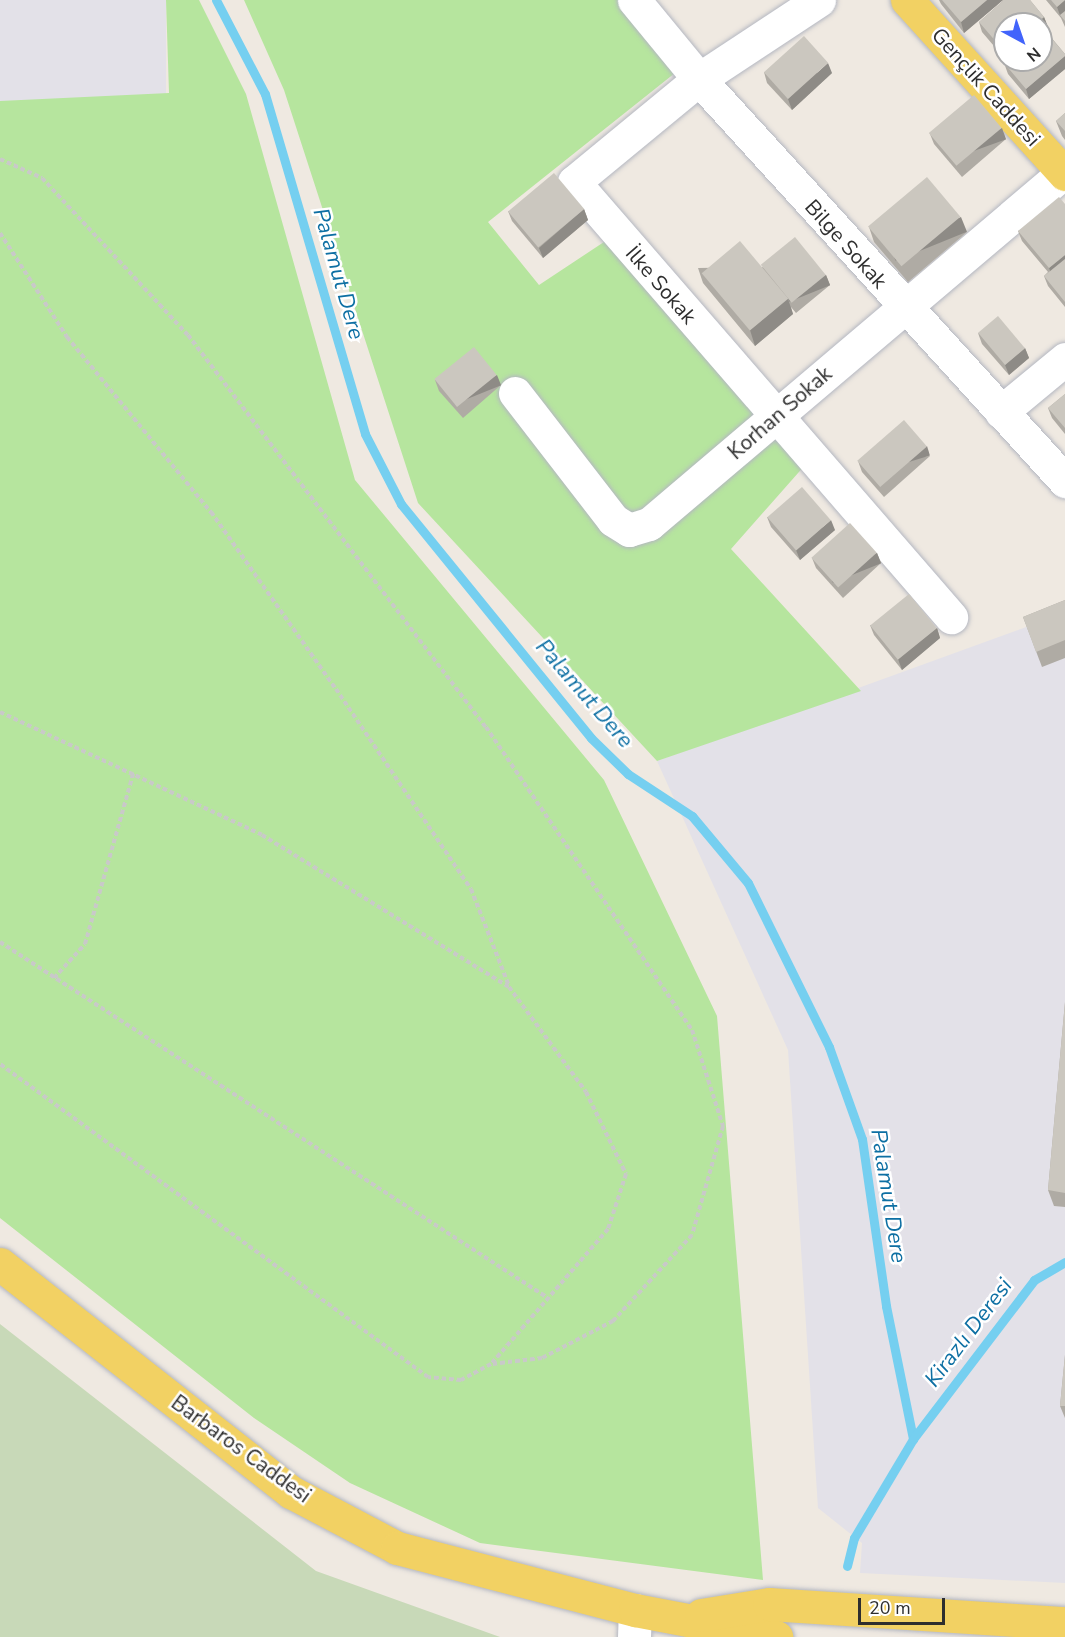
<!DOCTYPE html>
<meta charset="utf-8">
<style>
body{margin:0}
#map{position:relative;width:1065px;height:1637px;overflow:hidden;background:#efe9e1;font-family:"Nunito Sans",sans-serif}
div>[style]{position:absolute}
.industrial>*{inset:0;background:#e3e1e8;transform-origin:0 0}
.green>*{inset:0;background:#b6e59e}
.cemetery>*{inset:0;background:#c8d9b8}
.stream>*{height:9px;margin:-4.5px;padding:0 4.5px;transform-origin:4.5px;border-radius:4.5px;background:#75cff0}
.path>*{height:4px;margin-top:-2px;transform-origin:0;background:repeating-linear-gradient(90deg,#c9c9c9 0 4.5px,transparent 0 7.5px)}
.roads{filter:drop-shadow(0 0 2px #b4b7c1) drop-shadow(0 0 2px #b4b7c1)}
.minor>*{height:33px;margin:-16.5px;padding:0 16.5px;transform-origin:16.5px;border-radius:16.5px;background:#fff}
.major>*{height:33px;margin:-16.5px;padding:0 16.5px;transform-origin:16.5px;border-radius:16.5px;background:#f2d163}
.wall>*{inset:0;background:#afaba4}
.shaded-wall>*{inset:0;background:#8e8b86;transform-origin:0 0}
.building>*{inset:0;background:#cbc7bf;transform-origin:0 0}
span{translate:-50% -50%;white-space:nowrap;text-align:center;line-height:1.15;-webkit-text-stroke:5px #fff;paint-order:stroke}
.street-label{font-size:21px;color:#2e2e2e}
.water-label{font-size:22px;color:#0d6fa3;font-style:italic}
.north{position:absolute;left:993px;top:12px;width:60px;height:60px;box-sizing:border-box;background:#fff;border:2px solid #ababab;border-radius:50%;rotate:140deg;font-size:16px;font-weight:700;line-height:24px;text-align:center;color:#2e2e2e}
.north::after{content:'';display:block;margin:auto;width:21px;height:27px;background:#4264fb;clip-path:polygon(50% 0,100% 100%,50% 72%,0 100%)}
.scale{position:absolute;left:858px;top:1598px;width:87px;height:27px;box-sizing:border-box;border:3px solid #2e2e2e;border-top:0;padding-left:8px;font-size:18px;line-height:21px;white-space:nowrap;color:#2e2e2e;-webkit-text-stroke:4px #fff;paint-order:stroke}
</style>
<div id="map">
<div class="industrial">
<div style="left:0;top:0;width:166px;height:101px"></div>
<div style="clip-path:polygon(1065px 613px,1065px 1583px,860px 1573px,862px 1543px,818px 1508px,788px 1050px,657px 761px)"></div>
</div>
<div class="green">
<div style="clip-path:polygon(166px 0,199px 0,246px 94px,355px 480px,604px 780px,717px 1016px,763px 1580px,480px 1543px,350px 1483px,254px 1418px,0 1218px,0 101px,169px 93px)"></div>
<div style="clip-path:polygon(244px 0,624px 0,680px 69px,488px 222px,539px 285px,607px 240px,806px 464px,731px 549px,861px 691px,657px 761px,418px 503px,284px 90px)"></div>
</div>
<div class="cemetery">
<div style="clip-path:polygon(0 1324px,316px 1571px,500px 1637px,0 1637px)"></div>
</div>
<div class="stream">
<div style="left:216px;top:0;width:106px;rotate:62.5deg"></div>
<div style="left:265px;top:94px;width:354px;rotate:73.6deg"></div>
<div style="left:365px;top:434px;width:79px;rotate:62.8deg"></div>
<div style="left:401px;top:504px;width:301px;rotate:50.9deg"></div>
<div style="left:591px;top:738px;width:52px;rotate:44.2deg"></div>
<div style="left:628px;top:774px;width:77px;rotate:33.3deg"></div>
<div style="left:692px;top:816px;width:87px;rotate:50.1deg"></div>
<div style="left:748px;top:883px;width:183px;rotate:63.7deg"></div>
<div style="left:829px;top:1047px;width:98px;rotate:70.3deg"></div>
<div style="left:862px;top:1139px;width:169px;rotate:81.8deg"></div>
<div style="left:886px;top:1306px;width:136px;rotate:78.5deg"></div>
<div style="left:847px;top:1566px;width:29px;rotate:-76deg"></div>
<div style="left:854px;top:1538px;width:115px;rotate:-59.2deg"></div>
<div style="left:913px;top:1439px;width:200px;rotate:-52.7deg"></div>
<div style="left:1034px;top:1280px;width:36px;rotate:-30deg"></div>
</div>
<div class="path">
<div style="left:0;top:159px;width:46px;rotate:24.3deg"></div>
<div style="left:42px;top:178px;width:214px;rotate:47.1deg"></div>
<div style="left:188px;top:335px;width:492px;rotate:52.8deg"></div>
<div style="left:486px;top:727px;width:366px;rotate:55.8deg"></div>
<div style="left:692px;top:1030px;width:101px;rotate:72.1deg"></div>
<div style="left:723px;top:1126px;width:113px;rotate:105.9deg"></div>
<div style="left:692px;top:1235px;width:117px;rotate:132.6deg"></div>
<div style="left:613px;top:1321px;width:80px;rotate:152.5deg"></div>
<div style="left:542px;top:1358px;width:50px;rotate:173.2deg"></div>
<div style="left:0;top:233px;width:124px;rotate:57.2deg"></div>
<div style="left:67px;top:337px;width:227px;rotate:50.6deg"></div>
<div style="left:211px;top:512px;width:217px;rotate:54.8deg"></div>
<div style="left:336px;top:689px;width:241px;rotate:56deg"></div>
<div style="left:471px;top:889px;width:104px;rotate:68.6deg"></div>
<div style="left:0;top:712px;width:289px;rotate:25.1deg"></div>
<div style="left:262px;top:835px;width:290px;rotate:31.6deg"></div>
<div style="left:509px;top:987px;width:130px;rotate:53.7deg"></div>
<div style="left:586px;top:1092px;width:91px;rotate:64deg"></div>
<div style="left:626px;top:1174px;width:58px;rotate:108.1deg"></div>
<div style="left:608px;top:1229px;width:179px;rotate:130.9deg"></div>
<div style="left:491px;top:1364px;width:34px;rotate:152deg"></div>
<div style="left:461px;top:1380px;width:33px;rotate:-175deg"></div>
<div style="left:428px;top:1377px;width:530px;rotate:-143.82deg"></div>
<div style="left:0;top:942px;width:653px;rotate:33.01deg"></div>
<div style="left:54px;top:978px;width:46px;rotate:-47.6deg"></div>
<div style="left:85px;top:944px;width:177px;rotate:-74.2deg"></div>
</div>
<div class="roads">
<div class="minor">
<div style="left:634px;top:0;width:102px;rotate:50.6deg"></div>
<div style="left:699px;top:79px;width:544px;rotate:47.68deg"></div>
<div style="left:819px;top:0;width:144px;rotate:146.6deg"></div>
<div style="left:699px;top:79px;width:162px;rotate:140.5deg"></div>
<div style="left:574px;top:182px;width:576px;rotate:49.09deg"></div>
<div style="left:515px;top:393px;width:160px;rotate:52.3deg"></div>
<div style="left:613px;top:520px;width:19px;rotate:32deg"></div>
<div style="left:629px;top:530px;width:21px;rotate:-17deg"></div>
<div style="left:649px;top:524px;width:544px;rotate:-40.3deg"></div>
<div style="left:1001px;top:412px;width:83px;rotate:-39.6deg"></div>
<div style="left:634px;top:1637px;width:27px;rotate:-88deg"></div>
</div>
<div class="major">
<div style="left:907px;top:0;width:235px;rotate:47.8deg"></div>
<div style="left:0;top:1264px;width:370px;rotate:38.1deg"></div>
<div style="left:291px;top:1492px;width:120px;rotate:27.8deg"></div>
<div style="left:397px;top:1548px;width:246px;rotate:14.6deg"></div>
<div style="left:635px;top:1610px;width:144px;rotate:10.8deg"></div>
<div style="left:701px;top:1615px;width:69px;rotate:-9.2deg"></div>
<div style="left:769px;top:1604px;width:297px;rotate:3.7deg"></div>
</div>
</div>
<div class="wall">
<div style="clip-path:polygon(939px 0,1003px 0,964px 33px,941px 4px)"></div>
<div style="clip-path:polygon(1004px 0,1030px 0,1044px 17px,1048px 27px,1045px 30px,1065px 54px,1065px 69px,1029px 99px,1008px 74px,1004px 63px,1007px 61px,1006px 60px,1041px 60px,1041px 24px,1005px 24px,1005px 59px,982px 32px,979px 22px)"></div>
<div style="clip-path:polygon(1046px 0,1065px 0,1065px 27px,1061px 18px)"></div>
<div style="clip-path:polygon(764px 72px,832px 73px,792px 110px,767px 83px)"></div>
<div style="clip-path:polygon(1065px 113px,1065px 140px,1062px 136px,1056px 121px)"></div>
<div style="clip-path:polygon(930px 134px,1006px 139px,962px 177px,934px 144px)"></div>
<div style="clip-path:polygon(1065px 204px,1065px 307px,1048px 286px,1044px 276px,1048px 272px,1022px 241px,1018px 231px)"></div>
<div style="clip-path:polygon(584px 209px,588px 220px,543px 258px,512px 221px,508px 211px)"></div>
<div style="clip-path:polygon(869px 227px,967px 232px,908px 282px,874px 242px)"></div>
<div style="clip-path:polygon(761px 267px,826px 275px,830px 285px,796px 313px,791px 307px,793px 314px,755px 346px,703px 283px,698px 268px)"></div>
<div style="clip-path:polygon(978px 333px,1025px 348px,1029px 358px,1009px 375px,982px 344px)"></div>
<div style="clip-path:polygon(435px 380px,501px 385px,463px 418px,439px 391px)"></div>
<div style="clip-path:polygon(1065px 394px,1065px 434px,1052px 418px,1048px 408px)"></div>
<div style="clip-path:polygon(930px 456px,884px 497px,862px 472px,858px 461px)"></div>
<div style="clip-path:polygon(767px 517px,835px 530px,800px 560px,771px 527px)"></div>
<div style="clip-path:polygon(877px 553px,881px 563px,843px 598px,816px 568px,812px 558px)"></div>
<div style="clip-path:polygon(1065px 600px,1065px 658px,1042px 667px,1023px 617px)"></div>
<div style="clip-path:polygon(870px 625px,937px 628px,940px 638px,902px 670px,874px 635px)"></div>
<div style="clip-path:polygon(1065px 1002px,1065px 1207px,1054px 1206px,1048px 1190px)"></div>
<div style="clip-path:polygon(1065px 1355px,1065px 1418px,1060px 1406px)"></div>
</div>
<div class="shaded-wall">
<div style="clip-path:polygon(987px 0,1003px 0,964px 33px,961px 22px)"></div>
<div style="clip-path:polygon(1065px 0,1065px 14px,1060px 15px,1061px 18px,1057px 7px)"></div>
<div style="clip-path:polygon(1044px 17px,1048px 27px,1041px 33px,1041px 24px,1036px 24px)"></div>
<div style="clip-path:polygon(1065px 56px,1065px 69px,1029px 99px,1026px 89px)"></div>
<div style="clip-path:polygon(828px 63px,832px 73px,792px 110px,788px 99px)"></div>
<div style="left:1002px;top:128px;width:12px;height:58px;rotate:70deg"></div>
<div style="clip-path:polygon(584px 209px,588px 220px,543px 258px,539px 248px)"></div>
<div style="left:961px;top:217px;width:16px;height:77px;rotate:68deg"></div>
<div style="clip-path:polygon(1065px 255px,1065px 268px,1053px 279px,1049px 268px)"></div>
<div style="left:826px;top:275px;width:11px;height:44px;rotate:68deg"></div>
<div style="clip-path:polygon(788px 299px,793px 314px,755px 346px,750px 330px)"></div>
<div style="clip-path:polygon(1025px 348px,1029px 358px,1009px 375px,1005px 365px)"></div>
<div style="left:497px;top:375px;width:11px;height:50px;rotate:68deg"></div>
<div style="left:927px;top:446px;width:10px;height:62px;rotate:73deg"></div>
<div style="clip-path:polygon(831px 520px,835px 530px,800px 560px,796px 550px)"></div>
<div style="left:877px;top:553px;width:11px;height:52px;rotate:68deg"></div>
<div style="clip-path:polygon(937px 628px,940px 638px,902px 670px,898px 659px)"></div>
</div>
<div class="building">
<div style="clip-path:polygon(942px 0,987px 0,961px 22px)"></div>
<div style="clip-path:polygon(1004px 0,1030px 0,1044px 17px,1036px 24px,1005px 24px,1005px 50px,1004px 51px,979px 22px)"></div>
<div style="clip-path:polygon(1051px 0,1065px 0,1057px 7px)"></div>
<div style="clip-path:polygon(1065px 11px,1065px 21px,1060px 15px)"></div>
<div style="clip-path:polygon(1044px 30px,1065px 54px,1065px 56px,1026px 89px,1004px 63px,1009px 60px,1041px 60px,1041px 33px)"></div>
<div style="left:804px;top:36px;width:36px;height:54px;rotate:48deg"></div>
<div style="left:974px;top:95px;width:43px;height:59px;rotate:50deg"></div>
<div style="clip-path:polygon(1065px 113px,1065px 131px,1056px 121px)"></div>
<div style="left:554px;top:173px;width:47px;height:60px;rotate:50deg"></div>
<div style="left:927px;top:177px;width:52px;height:77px;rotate:50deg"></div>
<div style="clip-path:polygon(1059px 197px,1065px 204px,1065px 255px,1049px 268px,1018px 231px)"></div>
<div style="left:795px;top:237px;width:49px;height:44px;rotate:51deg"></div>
<div style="left:740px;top:241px;width:75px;height:50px;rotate:50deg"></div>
<div style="clip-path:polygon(1065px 259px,1065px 302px,1044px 276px)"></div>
<div style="left:998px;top:316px;width:42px;height:26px;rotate:50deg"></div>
<div style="left:474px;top:347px;width:36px;height:51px;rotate:51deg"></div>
<div style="clip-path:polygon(1065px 394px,1065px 428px,1048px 408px)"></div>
<div style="left:904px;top:420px;width:35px;height:62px;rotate:49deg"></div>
<div style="left:802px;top:487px;width:44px;height:46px;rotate:49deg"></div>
<div style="left:850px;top:523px;width:40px;height:52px;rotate:48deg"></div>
<div style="left:909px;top:594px;width:44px;height:50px;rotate:51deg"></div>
<div style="clip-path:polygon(1065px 600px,1065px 640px,1036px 652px,1023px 617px)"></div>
<div style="clip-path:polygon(1065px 1002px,1065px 1193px,1048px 1190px)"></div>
<div style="clip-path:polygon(1065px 1355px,1065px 1406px,1060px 1406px)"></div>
</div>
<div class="street-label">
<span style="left:986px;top:87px;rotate:48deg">Gençlik Caddesi</span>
<span style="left:846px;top:244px;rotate:48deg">Bilge Sokak</span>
<span style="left:661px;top:285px;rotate:49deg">İlke Sokak</span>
<span style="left:780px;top:413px;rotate:-41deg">Korhan Sokak</span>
<span style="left:241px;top:1449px;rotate:36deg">Barbaros Caddesi</span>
</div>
<div class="water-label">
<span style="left:338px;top:274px;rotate:74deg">Palamut Dere</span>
<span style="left:584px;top:694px;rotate:49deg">Palamut Dere</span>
<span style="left:888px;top:1196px;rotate:81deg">Palamut Dere</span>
<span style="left:969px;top:1333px;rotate:-53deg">Kirazlı Deresi</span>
</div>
<div class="north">N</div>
<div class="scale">20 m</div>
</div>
